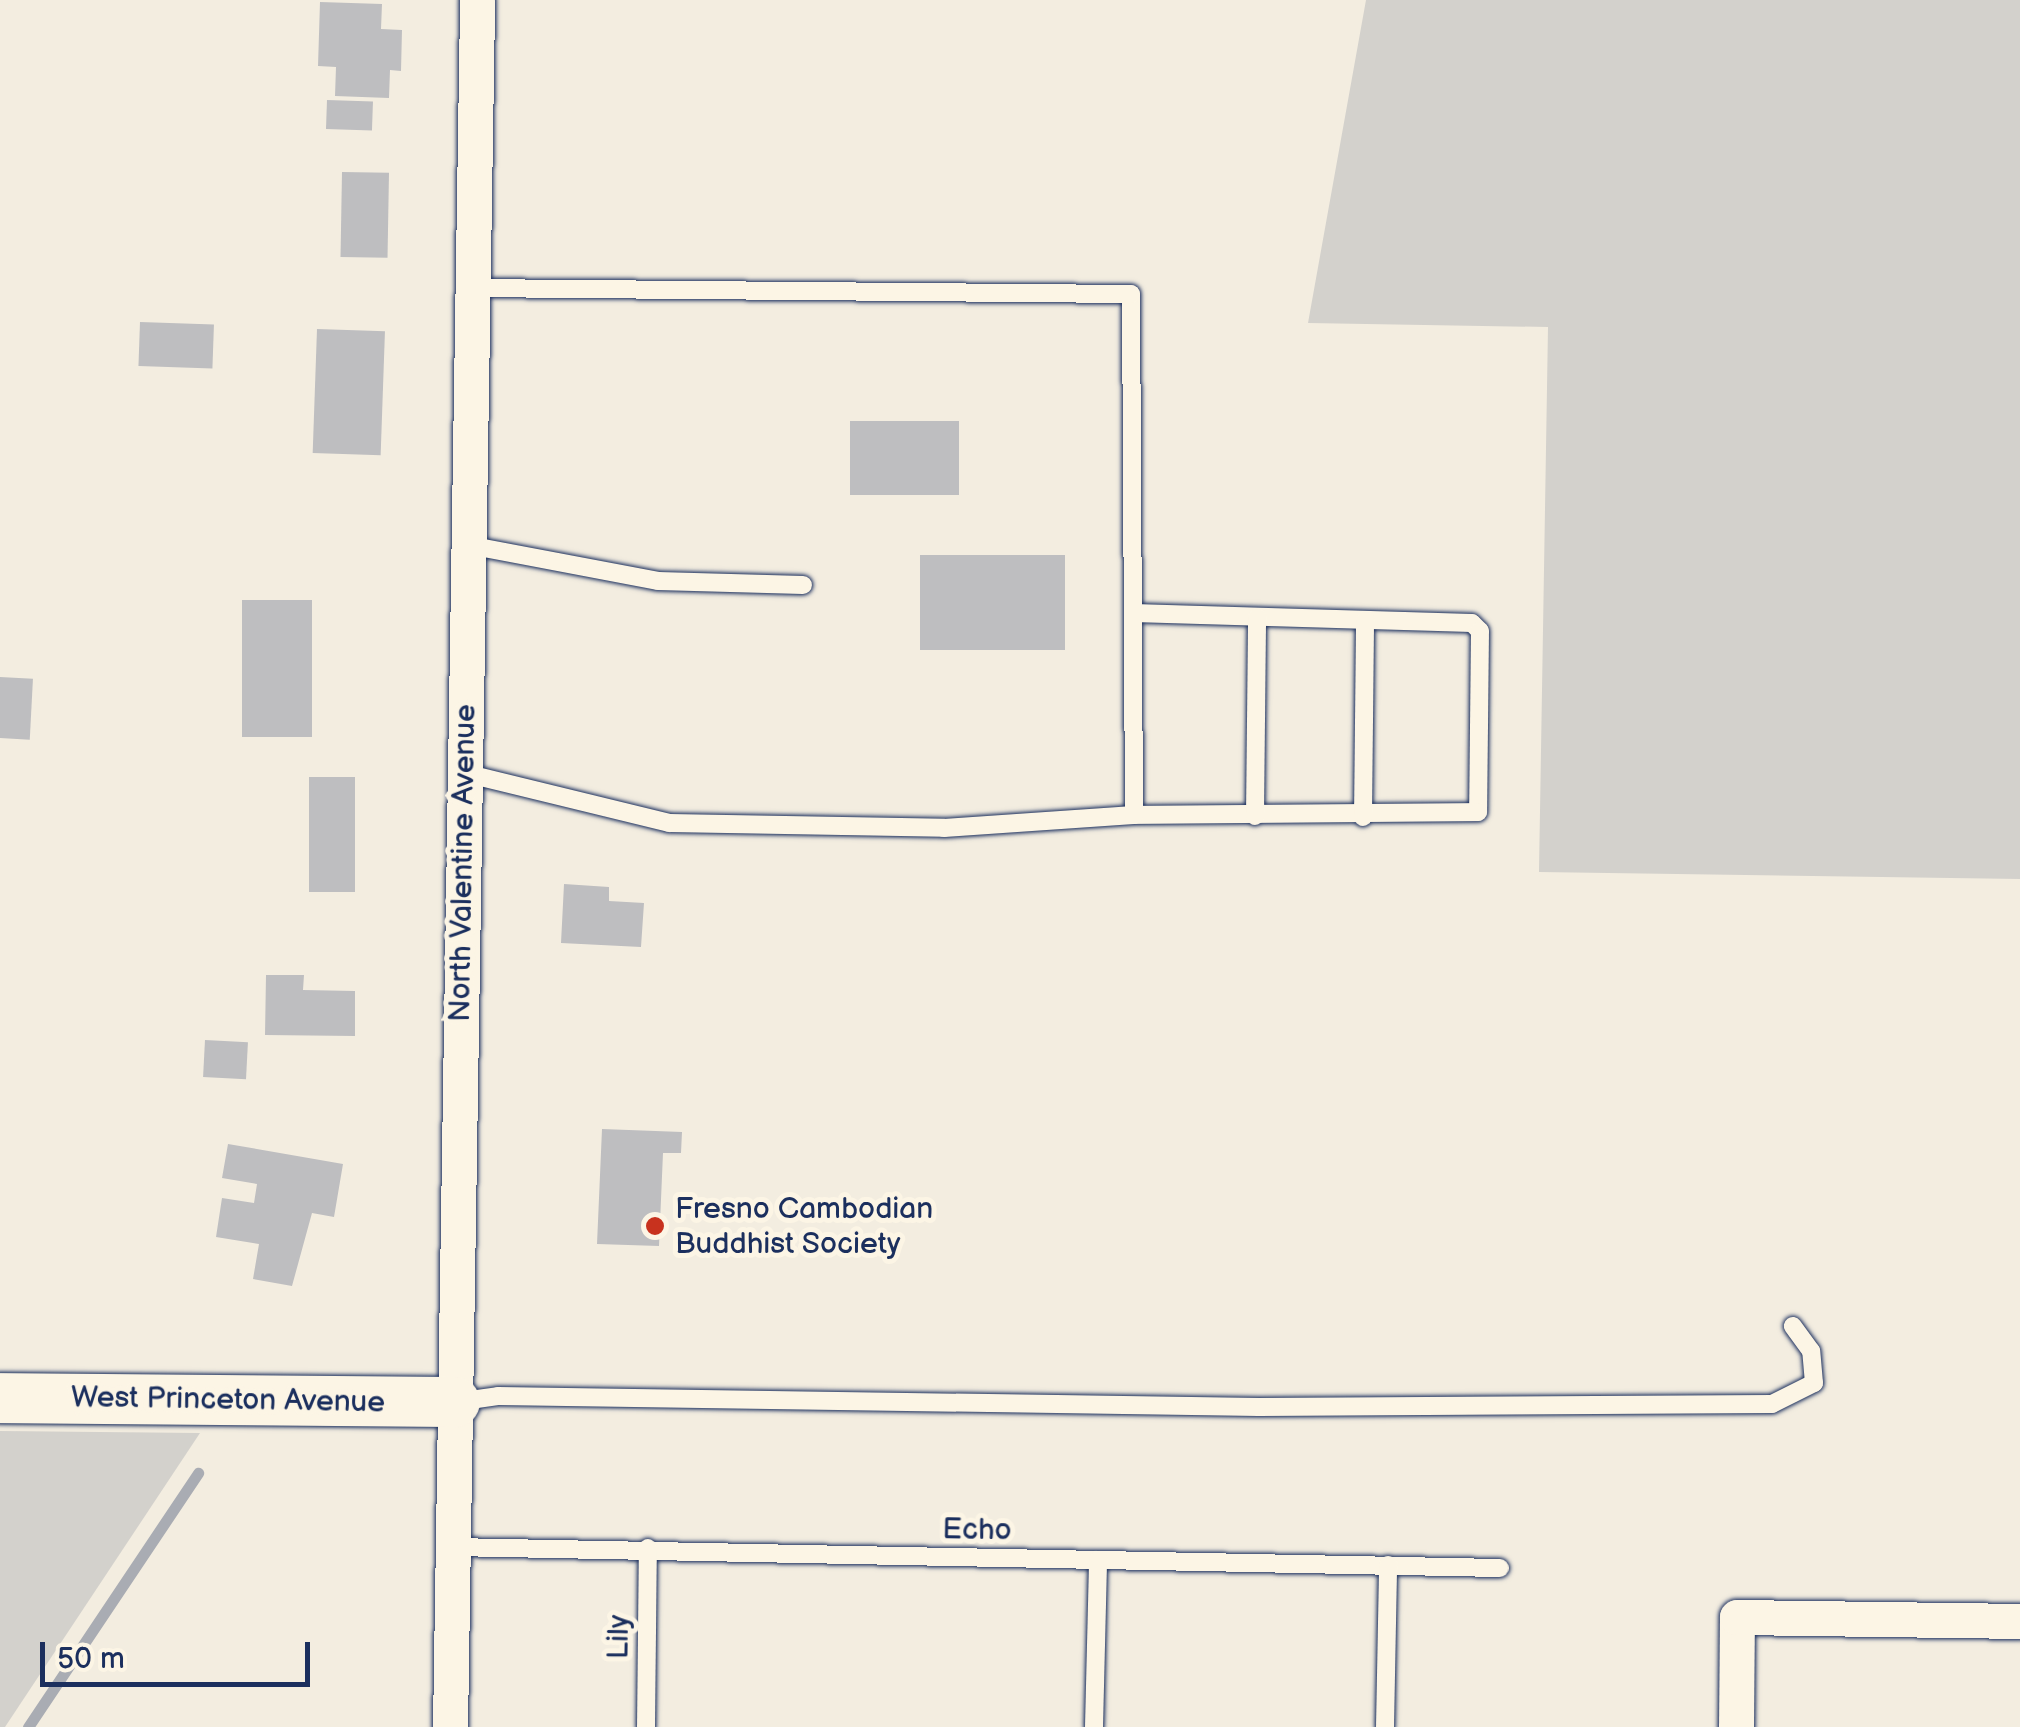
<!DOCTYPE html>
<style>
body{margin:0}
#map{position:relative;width:2020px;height:1727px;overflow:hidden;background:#f3ede0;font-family:"Balsamiq Sans",sans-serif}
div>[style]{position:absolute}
.green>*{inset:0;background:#d3d1cc}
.stream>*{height:11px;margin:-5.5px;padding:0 5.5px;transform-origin:5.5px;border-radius:5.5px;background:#a9acb3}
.building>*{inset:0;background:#bebec0;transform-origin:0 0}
.roads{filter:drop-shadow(0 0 2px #1b2f5e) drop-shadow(0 0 2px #1b2f5e)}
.lane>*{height:18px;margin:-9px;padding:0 9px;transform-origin:9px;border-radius:9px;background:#fcf5e5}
.street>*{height:35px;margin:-17.5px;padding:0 17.5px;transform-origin:17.5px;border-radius:17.5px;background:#fcf5e5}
.secondary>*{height:50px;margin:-25px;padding:0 25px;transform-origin:25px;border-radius:25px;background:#fcf5e5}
.dots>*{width:28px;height:28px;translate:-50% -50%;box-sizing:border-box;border:5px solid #fcf5e5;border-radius:50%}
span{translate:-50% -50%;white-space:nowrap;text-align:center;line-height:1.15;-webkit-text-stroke:10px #fcf5e5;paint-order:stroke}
.street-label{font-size:30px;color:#1b2f5e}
.poi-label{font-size:30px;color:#1b2f5e}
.left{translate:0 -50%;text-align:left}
.scale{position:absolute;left:40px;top:1642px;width:270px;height:45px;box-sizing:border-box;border:5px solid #1b2f5e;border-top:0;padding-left:12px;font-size:30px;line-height:35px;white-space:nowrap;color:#1b2f5e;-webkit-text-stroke:8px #fcf5e5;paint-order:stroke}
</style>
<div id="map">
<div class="green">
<div style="clip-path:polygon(1366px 0,2020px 0,2020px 879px,1539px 872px,1548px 327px,1308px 323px)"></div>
<div style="clip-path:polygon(0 1431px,200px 1433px,5px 1727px,0 1727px)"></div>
</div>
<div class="stream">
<div style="left:28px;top:1727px;width:306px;rotate:-56.2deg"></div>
</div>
<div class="building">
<div style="clip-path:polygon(320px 2px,382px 4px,381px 29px,402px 30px,401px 71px,390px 70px,389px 98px,335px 96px,336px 67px,318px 66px)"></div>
<div style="left:327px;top:100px;width:46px;height:29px;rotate:2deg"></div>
<div style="left:342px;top:172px;width:47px;height:85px;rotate:1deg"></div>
<div style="left:140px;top:322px;width:74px;height:44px;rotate:2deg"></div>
<div style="left:317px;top:329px;width:68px;height:124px;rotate:2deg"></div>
<div style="left:850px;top:421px;width:109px;height:74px"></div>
<div style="left:1065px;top:555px;width:95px;height:145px;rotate:90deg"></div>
<div style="left:242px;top:600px;width:70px;height:137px"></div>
<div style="left:0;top:677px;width:33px;height:61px;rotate:3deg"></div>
<div style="left:309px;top:777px;width:46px;height:115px"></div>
<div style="clip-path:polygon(564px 884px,609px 887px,609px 901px,644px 903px,641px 947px,561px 943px)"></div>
<div style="clip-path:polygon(266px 975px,304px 975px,303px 990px,355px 991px,355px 1036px,265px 1035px)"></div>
<div style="left:205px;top:1040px;width:43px;height:37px;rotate:3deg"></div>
<div style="clip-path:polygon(602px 1129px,682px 1132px,681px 1153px,663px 1153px,659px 1246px,597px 1244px)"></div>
<div style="clip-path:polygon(228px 1144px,343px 1164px,334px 1217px,312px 1213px,292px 1286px,253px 1279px,259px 1244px,216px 1237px,222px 1198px,254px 1203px,257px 1184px,222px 1178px)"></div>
</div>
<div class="roads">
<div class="lane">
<div style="left:468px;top:545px;width:193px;rotate:10.7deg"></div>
<div style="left:658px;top:581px;width:145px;rotate:1.6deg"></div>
<div style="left:1133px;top:613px;width:339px;rotate:1.7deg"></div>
<div style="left:1472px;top:623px;width:11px;rotate:45deg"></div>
<div style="left:1480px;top:631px;width:181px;rotate:90.6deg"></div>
<div style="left:1478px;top:812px;width:344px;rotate:179.5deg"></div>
<div style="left:464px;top:773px;width:211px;rotate:13.7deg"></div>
<div style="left:669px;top:823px;width:275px;rotate:1deg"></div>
<div style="left:944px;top:828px;width:190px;rotate:-3.9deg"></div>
<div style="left:1134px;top:815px;width:521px;rotate:-90.33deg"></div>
<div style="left:1131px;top:294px;width:659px;rotate:-179.48deg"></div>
<div style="left:1255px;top:816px;width:199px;rotate:-89.4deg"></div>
<div style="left:1363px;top:817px;width:197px;rotate:-89.4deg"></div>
<div style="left:456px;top:1402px;width:42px;rotate:-8.1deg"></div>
<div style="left:498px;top:1396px;width:761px;rotate:0.83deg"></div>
<div style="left:1259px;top:1407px;width:513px;rotate:-0.34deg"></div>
<div style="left:1772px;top:1404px;width:47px;rotate:-26.6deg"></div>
<div style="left:1814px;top:1383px;width:32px;rotate:-95deg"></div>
<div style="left:1811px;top:1351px;width:31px;rotate:-126deg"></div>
<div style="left:453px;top:1547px;width:1047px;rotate:1.15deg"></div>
<div style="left:646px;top:1727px;width:179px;rotate:-89.4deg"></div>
<div style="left:1094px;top:1727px;width:167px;rotate:-88.6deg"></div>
<div style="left:1385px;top:1727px;width:162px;rotate:-88.9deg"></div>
</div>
<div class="street">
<div style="left:450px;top:1727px;width:1727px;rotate:-89.1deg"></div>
<div style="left:1736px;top:1727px;width:110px;rotate:-89.5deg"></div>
<div style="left:1737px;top:1617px;width:283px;rotate:0.8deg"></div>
</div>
<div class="secondary">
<div style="left:0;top:1398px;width:455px;rotate:0.5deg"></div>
</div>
</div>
<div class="dots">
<div style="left:655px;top:1226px;background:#c8321e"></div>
</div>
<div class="street-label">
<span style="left:463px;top:863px;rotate:-89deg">North Valentine Avenue</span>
<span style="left:228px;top:1400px;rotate:1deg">West Princeton Avenue</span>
<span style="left:977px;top:1530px;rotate:1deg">Echo</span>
<span style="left:619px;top:1637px;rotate:-89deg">Lily</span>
</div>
<div class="poi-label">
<span class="left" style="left:675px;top:1226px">Fresno Cambodian<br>Buddhist Society</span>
</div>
<div class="scale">50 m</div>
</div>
